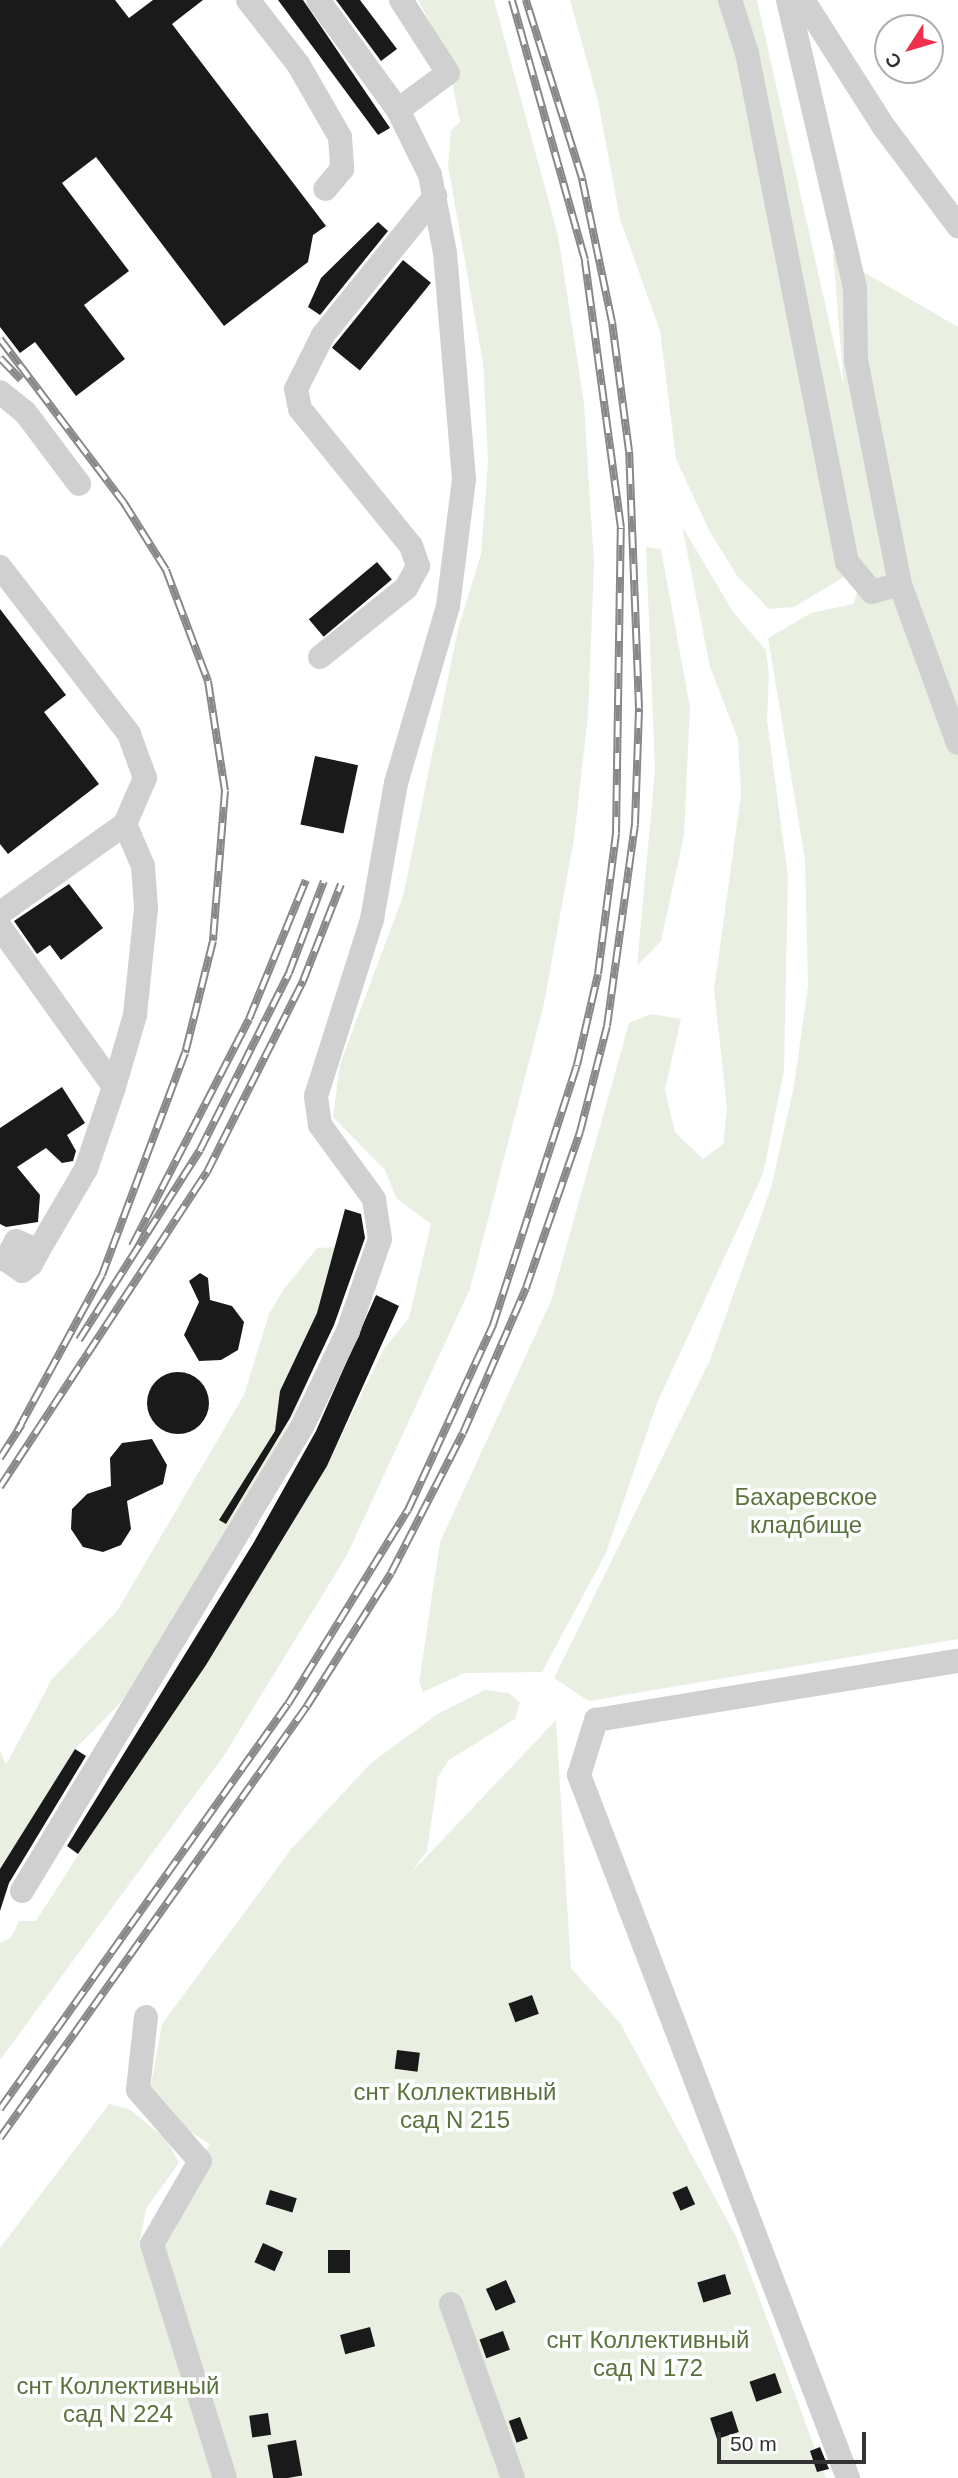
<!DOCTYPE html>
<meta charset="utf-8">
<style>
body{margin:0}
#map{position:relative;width:958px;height:2478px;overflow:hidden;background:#fff;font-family:Helvetica,sans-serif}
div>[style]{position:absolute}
.green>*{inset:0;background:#eaf0e1}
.building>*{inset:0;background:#1a1a1a;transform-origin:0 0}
.round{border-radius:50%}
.minor>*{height:24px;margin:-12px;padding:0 12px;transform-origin:12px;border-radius:12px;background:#d0d0d0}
.rail>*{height:8px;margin-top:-4px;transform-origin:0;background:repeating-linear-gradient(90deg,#fff 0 16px,#888 0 32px);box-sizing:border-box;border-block:2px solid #888}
span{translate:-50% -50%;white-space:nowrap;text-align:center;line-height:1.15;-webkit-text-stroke:7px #fff;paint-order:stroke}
.park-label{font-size:24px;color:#5a723c}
.north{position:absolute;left:874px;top:14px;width:70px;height:70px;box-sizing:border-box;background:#fff;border:2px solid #adadad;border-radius:50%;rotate:233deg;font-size:19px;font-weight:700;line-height:28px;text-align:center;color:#333}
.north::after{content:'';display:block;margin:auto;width:24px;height:32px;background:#ef2f4d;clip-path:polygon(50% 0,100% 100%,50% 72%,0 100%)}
.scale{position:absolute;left:717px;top:2432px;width:149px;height:32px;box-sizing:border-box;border:4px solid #333;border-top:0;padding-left:9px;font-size:21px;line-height:24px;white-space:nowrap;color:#333;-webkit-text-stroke:5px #fff;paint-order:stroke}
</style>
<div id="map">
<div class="green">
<div style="clip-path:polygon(418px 0,494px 0,558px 235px,584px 403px,594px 564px,588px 716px,574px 839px,544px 1004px,470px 1289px,347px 1555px,225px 1754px,0 2060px,0 1943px,11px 1938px,19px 1921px,36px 1921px,327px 1466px,383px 1350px,409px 1318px,431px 1224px,396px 1198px,385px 1170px,333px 1117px,340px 1064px,403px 896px,458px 629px,481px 554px,488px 462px,483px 363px,448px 166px,451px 130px,460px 122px,446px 52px)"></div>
<div style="clip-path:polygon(570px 0,757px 0,844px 388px,833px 254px,958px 327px,958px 1639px,589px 1701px,554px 1678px,710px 1360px,771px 1188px,794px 1086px,808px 986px,805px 860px,768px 638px,811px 613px,853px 604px,862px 580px,859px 568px,794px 607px,769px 609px,737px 576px,709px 530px,676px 459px,660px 331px,620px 219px,598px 101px)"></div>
<div style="clip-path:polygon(682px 526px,733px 612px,766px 650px,769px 674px,767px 720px,788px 876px,784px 1070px,763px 1174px,657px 1403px,606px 1553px,542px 1672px,465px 1673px,423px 1692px,419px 1682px,440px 1542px,551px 1301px,629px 1023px,651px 1014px,681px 1019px,665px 1090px,675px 1132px,703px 1159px,723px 1144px,727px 1109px,714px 990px,741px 794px,738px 739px,710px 667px)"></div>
<div style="clip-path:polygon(646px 547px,661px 549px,690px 707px,684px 836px,661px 941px,637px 966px,655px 770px)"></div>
<div style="clip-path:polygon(342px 1247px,348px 1280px,296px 1411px,143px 1680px,75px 1749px,0 1869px,0 1750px,6px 1765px,52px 1679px,117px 1611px,244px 1395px,269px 1314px,284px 1289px,317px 1248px)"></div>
<div style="clip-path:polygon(485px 1690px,509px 1693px,520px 1703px,515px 1719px,449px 1760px,438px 1777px,427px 1851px,410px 1874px,556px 1720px,571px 1968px,620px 2023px,737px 2238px,826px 2478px,0 2478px,0 2248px,109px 2104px,129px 2109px,166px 2139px,179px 2163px,146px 2209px,139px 2246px,210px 2144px,184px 2128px,150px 2090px,162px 2024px,292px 1848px,371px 1763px,439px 1713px)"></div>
</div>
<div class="building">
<div style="clip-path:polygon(0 0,115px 0,129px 18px,153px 0,203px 0,172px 24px,326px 226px,313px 235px,308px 262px,224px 326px,96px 157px,62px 183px,129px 271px,84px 305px,125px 359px,76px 396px,35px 342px,20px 353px,0 327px)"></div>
<div style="clip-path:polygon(278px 0,303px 0,390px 128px,378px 135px)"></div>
<div style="clip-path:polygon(336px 0,360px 0,397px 49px,381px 61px)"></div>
<div style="clip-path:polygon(378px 222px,388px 231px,320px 315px,308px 307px,321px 278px)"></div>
<div style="left:403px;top:260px;width:36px;height:113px;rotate:39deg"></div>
<div style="left:377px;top:562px;width:23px;height:89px;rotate:50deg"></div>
<div style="clip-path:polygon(0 609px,66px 695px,44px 712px,99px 784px,8px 854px,0 844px)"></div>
<div style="left:315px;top:756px;width:44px;height:70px;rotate:12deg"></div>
<div style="clip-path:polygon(69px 884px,103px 928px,61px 960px,50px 945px,37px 954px,14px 921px)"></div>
<div style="clip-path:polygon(62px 1087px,85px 1123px,67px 1135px,76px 1151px,73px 1161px,62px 1163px,46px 1148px,17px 1167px,40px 1195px,38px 1222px,6px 1227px,0 1224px,0 1128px)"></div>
<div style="clip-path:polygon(345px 1209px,361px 1214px,365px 1238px,334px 1325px,290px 1418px,226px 1524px,219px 1520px,275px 1431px,280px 1391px,317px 1313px)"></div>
<div style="clip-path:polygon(200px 1273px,208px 1278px,210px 1300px,232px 1306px,244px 1322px,238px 1350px,221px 1360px,199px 1361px,184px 1335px,199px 1302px,189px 1281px)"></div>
<div style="clip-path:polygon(376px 1295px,399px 1306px,327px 1466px,206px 1665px,78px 1854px,67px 1846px,254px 1542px,316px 1431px)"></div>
<div class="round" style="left:147px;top:1372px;width:62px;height:62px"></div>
<div style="clip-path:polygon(152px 1439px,167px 1465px,163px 1484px,127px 1501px,131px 1529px,121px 1545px,103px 1552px,83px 1547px,71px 1529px,72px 1509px,87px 1494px,111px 1486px,110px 1458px,122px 1443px)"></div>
<div style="clip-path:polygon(75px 1749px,86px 1756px,9px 1883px,0 1911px,0 1869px)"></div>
<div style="left:532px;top:1995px;width:20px;height:25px;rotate:70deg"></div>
<div style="left:397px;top:2050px;width:23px;height:19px;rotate:7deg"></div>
<div style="left:687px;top:2186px;width:20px;height:16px;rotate:66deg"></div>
<div style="left:270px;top:2190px;width:28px;height:15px;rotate:17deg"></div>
<div style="left:263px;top:2243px;width:22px;height:21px;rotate:24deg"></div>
<div style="left:328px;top:2250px;width:22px;height:23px"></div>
<div style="left:725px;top:2274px;width:21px;height:29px;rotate:73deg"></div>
<div style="left:506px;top:2280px;width:24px;height:22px;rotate:66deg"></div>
<div style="left:370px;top:2327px;width:20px;height:31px;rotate:75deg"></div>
<div style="left:503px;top:2331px;width:20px;height:25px;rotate:70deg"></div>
<div style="left:775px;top:2373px;width:21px;height:27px;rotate:71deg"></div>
<div style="left:732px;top:2411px;width:22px;height:23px;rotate:72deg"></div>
<div style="left:268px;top:2413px;width:22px;height:19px;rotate:82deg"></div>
<div style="left:520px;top:2417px;width:23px;height:12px;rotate:70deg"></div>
<div style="left:296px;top:2440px;width:36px;height:29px;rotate:80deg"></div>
<div style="clip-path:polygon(820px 2447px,829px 2469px,817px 2472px,810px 2451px)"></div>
</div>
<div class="minor">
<div style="left:248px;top:0;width:81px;rotate:52deg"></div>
<div style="left:298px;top:64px;width:84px;rotate:60.1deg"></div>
<div style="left:340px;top:137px;width:32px;rotate:86deg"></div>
<div style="left:342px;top:169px;width:26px;rotate:130deg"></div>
<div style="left:730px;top:0;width:56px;rotate:72.2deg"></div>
<div style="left:747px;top:53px;width:519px;rotate:78.89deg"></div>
<div style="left:847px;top:562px;width:39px;rotate:50deg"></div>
<div style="left:872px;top:592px;width:29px;rotate:-16deg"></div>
<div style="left:788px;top:0;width:297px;rotate:76.9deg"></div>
<div style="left:855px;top:289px;width:71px;rotate:89.2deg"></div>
<div style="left:856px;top:360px;width:228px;rotate:78.9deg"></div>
<div style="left:900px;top:584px;width:169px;rotate:70deg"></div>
<div style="left:803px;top:0;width:151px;rotate:57.5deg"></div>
<div style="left:884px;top:127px;width:124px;rotate:53.2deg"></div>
<div style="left:398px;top:110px;width:62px;rotate:-36.5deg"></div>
<div style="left:448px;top:73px;width:87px;rotate:-122.8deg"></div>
<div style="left:0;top:392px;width:32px;rotate:39deg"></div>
<div style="left:25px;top:412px;width:90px;rotate:53.1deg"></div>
<div style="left:0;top:567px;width:211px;rotate:52.3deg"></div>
<div style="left:129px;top:734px;width:47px;rotate:70deg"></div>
<div style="left:145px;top:778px;width:50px;rotate:113.5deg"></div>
<div style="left:125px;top:824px;width:153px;rotate:144.5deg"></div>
<div style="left:320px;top:657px;width:110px;rotate:-38.7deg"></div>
<div style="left:406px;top:588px;width:25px;rotate:-61deg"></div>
<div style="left:418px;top:566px;width:21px;rotate:-109deg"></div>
<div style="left:411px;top:546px;width:176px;rotate:-129deg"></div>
<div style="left:300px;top:409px;width:20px;rotate:-101deg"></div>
<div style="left:296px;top:389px;width:60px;rotate:-63.4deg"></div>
<div style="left:323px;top:335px;width:179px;rotate:-51.1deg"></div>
<div style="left:0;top:927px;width:196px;rotate:54.5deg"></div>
<div style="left:114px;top:1087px;width:87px;rotate:108.9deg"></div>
<div style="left:86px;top:1169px;width:95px;rotate:120.3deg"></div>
<div style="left:38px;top:1251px;width:15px;rotate:118deg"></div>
<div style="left:31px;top:1264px;width:11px;rotate:142deg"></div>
<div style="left:22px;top:1271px;width:19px;rotate:-145deg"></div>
<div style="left:6px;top:1260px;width:21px;rotate:-62deg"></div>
<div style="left:16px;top:1241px;width:24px;rotate:24deg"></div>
<div style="left:114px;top:1087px;width:75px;rotate:-73.7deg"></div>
<div style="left:135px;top:1015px;width:108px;rotate:-84.1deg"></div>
<div style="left:146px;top:908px;width:42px;rotate:-94.1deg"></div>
<div style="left:143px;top:866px;width:46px;rotate:-113.2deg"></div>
<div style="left:22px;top:1891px;width:544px;rotate:-58.91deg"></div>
<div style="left:303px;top:1425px;width:104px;rotate:-64.4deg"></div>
<div style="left:348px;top:1331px;width:97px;rotate:-70.8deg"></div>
<div style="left:380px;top:1239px;width:40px;rotate:-98.5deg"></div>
<div style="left:374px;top:1199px;width:92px;rotate:-126.1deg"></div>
<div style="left:320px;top:1125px;width:29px;rotate:-98deg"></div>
<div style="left:316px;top:1096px;width:186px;rotate:-72.4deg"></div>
<div style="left:372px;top:919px;width:138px;rotate:-80deg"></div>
<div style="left:396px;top:783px;width:184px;rotate:-73.6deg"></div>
<div style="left:448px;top:606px;width:128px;rotate:-82.8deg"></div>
<div style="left:464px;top:479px;width:227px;rotate:-94.8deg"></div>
<div style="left:445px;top:253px;width:79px;rotate:-100.9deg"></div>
<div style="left:430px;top:175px;width:72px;rotate:-116.2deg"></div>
<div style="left:398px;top:110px;width:136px;rotate:-126deg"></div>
<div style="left:146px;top:2017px;width:73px;rotate:96.3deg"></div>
<div style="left:138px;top:2090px;width:94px;rotate:48.9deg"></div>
<div style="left:200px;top:2161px;width:96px;rotate:120deg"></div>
<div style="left:152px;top:2244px;width:245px;rotate:72.7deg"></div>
<div style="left:451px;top:2304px;width:185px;rotate:70.4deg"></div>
<div style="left:848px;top:2478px;width:753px;rotate:-110.94deg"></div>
<div style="left:579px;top:1775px;width:58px;rotate:-72.8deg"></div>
<div style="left:596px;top:1720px;width:367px;rotate:-9.3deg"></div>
</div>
<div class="rail">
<div style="left:0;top:339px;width:206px;rotate:52.9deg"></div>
<div style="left:124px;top:503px;width:79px;rotate:57.9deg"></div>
<div style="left:166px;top:570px;width:119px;rotate:69.3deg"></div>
<div style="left:208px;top:681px;width:111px;rotate:81.2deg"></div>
<div style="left:225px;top:791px;width:150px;rotate:94.6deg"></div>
<div style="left:213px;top:941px;width:115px;rotate:104deg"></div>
<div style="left:185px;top:1053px;width:237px;rotate:110.5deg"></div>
<div style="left:102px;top:1275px;width:176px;rotate:118.5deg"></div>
<div style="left:0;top:358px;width:30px;rotate:46deg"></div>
<div style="left:132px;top:1246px;width:255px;rotate:-62.7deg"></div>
<div style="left:249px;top:1019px;width:150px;rotate:-67.7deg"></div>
<div style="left:79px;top:1340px;width:225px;rotate:-57.5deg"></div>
<div style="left:200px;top:1150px;width:198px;rotate:-63.3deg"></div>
<div style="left:289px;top:973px;width:98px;rotate:-69.2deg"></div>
<div style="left:0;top:1458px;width:40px;rotate:-57.1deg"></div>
<div style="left:0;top:1487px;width:377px;rotate:-56.7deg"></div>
<div style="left:207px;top:1172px;width:214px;rotate:-63.3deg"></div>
<div style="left:303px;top:981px;width:104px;rotate:-68.6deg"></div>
<div style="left:0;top:2109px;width:497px;rotate:-54.6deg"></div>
<div style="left:288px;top:1704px;width:228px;rotate:-58.3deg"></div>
<div style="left:408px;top:1510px;width:204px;rotate:-65.3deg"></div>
<div style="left:493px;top:1325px;width:273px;rotate:-72.1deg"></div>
<div style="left:577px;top:1065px;width:93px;rotate:-77deg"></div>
<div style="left:598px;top:974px;width:142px;rotate:-82.7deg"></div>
<div style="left:616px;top:833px;width:305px;rotate:-89.1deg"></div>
<div style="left:621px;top:528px;width:270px;rotate:-97.7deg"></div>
<div style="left:585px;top:260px;width:270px;rotate:-105.7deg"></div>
<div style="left:0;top:2138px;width:530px;rotate:-54.6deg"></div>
<div style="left:307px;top:1706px;width:157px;rotate:-57.7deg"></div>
<div style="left:391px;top:1573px;width:157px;rotate:-62.8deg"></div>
<div style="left:463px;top:1433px;width:158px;rotate:-66.5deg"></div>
<div style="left:526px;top:1288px;width:165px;rotate:-70.9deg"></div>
<div style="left:580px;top:1132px;width:109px;rotate:-75.7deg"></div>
<div style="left:607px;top:1026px;width:204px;rotate:-82.1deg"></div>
<div style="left:635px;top:824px;width:116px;rotate:-88deg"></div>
<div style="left:639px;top:708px;width:257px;rotate:-92.2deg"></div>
<div style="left:629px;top:451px;width:130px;rotate:-97.5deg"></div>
<div style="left:612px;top:322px;width:147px;rotate:-101.8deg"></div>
<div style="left:582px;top:178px;width:187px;rotate:-107.5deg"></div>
</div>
<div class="park-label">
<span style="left:806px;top:1511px">Бахаревское<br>кладбище</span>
<span style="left:455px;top:2106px">снт Коллективный<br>сад N 215</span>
<span style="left:648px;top:2354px">снт Коллективный<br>сад N 172</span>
<span style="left:118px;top:2400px">снт Коллективный<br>сад N 224</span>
</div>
<div class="north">С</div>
<div class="scale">50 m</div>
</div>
